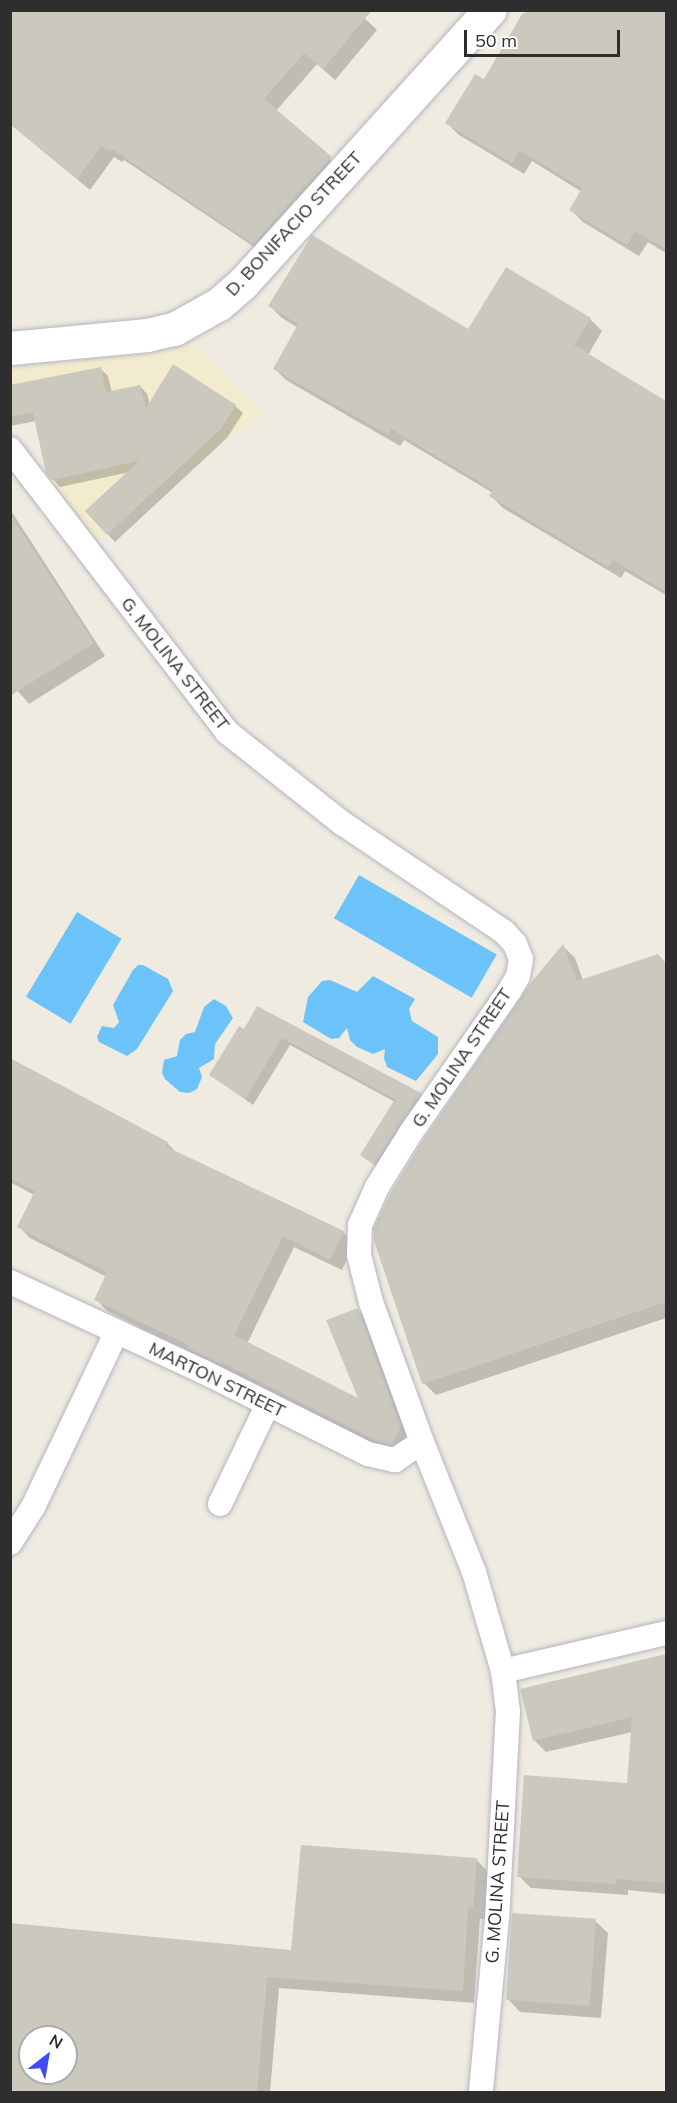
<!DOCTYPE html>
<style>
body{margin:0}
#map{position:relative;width:677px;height:2103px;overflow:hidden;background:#f0ebe0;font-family:Mulish,sans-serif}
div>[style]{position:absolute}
.education>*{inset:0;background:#f2ebce}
.water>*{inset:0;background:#6cc3f9;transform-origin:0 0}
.shadow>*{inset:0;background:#0003}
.building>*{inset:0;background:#cbc9be;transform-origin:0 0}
.roads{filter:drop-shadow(0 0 2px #b4b4c2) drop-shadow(0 0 2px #b4b4c2)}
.street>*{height:24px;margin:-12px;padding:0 12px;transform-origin:12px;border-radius:12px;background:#fff}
.secondary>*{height:33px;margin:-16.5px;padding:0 16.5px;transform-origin:16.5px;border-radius:16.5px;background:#fff}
span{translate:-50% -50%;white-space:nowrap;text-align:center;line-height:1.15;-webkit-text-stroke:6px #fff;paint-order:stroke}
.street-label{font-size:18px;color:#2e2e2e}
.frame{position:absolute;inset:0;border:12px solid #2e2e2e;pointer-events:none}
.north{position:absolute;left:18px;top:2025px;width:60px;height:60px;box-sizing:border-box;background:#fff;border:2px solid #ababab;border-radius:50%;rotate:31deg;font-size:16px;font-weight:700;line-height:24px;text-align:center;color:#2e2e2e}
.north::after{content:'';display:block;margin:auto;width:21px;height:27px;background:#3e4bff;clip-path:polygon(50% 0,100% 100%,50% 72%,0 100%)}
.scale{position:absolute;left:464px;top:30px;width:156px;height:27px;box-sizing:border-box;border:3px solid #2e2e2e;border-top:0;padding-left:8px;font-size:18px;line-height:21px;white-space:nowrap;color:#2e2e2e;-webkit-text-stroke:4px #fff;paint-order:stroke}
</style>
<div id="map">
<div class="education">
<div style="clip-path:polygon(193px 343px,263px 415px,222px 441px,92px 546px,43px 484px,100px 471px,85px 405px,11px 418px,10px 368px)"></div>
</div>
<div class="water">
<div style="left:359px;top:875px;width:159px;height:50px;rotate:30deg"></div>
<div style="left:77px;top:912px;width:52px;height:99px;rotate:31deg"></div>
<div style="clip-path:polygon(138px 965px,143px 965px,168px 979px,173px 991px,137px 1049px,127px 1056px,99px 1042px,97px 1037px,102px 1026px,114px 1028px,119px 1022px,113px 1005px,133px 970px)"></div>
<div style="clip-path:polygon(373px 976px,415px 999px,409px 1009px,412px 1021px,438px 1037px,438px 1054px,416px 1081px,387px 1067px,384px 1058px,385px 1049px,373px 1054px,357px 1047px,350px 1040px,347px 1028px,339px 1038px,331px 1039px,303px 1022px,308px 997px,322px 981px,330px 980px,357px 992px)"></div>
<div style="clip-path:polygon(214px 999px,226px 1006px,233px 1018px,215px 1044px,214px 1059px,199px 1068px,202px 1077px,197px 1089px,189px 1093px,180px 1092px,165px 1079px,162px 1073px,164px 1060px,177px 1056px,180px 1040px,186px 1034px,195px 1032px,204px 1007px)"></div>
</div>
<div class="shadow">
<div style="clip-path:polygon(356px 10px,377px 30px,335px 80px,317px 64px,276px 111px,342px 170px,266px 255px,124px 160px,122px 162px,114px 157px,90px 190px,10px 124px)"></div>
<div style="clip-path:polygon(606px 10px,666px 10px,666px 253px,648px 242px,639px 256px,583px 222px,571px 210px,582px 192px,532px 161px,524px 174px,459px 135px,447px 123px,484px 81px)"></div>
<div style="clip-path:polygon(270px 306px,469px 331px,590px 319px,602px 331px,588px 355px,666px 403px,666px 595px,625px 571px,621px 578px,503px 508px,491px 496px,493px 493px,404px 440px,400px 446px,286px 380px,274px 368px,298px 328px,282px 318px)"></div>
<div style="clip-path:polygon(101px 369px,108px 376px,112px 393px,140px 386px,147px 394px,150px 404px,235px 406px,243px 413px,227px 438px,115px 542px,87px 512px,130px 472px,60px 487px,53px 479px,36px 421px,10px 426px,10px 387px)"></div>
<div style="clip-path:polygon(10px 509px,105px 656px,29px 704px,10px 682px)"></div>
<div style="clip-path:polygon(563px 946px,575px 958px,583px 980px,658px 955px,666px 964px,666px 1318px,436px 1395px,424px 1383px)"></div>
<div style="clip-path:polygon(258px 1008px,420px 1094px,428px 1102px,382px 1171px,362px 1155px,395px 1102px,290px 1045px,253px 1105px,211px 1075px,245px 1031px)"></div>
<div style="clip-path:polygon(10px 1061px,167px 1143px,178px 1154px,343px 1232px,355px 1244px,342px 1270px,294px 1247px,247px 1344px,361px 1402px,357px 1310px,369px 1321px,412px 1439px,391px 1453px,107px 1311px,96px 1299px,107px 1277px,30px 1238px,19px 1227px,34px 1195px,10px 1182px)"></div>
<div style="clip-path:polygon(666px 1655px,666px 1894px,628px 1890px,628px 1895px,531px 1888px,519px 1876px,628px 1784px,632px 1732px,546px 1752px,534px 1740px,522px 1690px)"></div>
<div style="clip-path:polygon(evenodd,476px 1859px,488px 1872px,485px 1919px,480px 1919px,474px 2003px,279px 1988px,270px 2092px,10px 2092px,10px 1924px,293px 1952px,476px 1859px,30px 2037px,66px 2037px,66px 2073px,30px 2073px,30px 2037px)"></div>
<div style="clip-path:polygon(595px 1921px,608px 1933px,601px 2018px,520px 2012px,508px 1999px)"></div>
</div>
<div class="building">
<div style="clip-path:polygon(10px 10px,372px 10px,323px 69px,304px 53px,264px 99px,332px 157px,253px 244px,112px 149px,110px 151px,101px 146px,77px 179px,10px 124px)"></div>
<div style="clip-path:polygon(532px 10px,666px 10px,666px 249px,635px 231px,627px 245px,569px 210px,582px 188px,519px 150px,512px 163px,445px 123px,475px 74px,484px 79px,522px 14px)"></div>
<div style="clip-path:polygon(312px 235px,468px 329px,506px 267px,591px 318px,574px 345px,666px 401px,666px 592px,613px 560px,608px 567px,489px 496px,493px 490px,391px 429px,388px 435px,273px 369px,298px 324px,268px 306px)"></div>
<div style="clip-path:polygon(173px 364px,236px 405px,220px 430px,107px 535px,85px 511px,139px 461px,52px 480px,46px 473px,33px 413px,10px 417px,10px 385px,101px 367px,106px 392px,140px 385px,146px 408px)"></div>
<div style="clip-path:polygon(10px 514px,94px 643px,10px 696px)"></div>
<div style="clip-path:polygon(563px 944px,577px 981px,658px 954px,666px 963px,666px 1302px,422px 1384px,374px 1241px,374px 1228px,390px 1194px,422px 1142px,529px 985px)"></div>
<div style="clip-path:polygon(257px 1006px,421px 1093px,374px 1165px,360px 1155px,395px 1099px,282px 1038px,245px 1099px,209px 1075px,239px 1026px,244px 1029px)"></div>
<div style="clip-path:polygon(10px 1058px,168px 1142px,165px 1146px,344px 1231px,330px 1260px,283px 1236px,234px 1335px,358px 1398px,326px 1320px,358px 1308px,401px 1427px,392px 1445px,378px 1442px,221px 1362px,220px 1364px,187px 1348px,189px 1345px,94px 1300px,107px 1272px,17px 1227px,35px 1191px,10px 1178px)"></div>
<div style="clip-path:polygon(666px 1654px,666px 1883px,616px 1879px,616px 1884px,517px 1877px,524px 1775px,627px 1783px,632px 1717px,533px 1741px,520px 1689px)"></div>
<div style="clip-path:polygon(evenodd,301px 1845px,477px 1858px,473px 1908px,468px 1907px,463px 1991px,267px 1977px,257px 2092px,10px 2092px,10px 1923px,291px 1950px,301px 1845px,30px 2037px,66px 2037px,66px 2073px,30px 2073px,30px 2037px)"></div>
<div style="left:512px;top:1913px;width:84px;height:87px;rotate:4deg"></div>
</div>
<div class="roads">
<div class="street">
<div style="left:10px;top:449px;width:357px;rotate:52.5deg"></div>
<div style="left:227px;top:732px;width:147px;rotate:38.4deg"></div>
<div style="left:342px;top:823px;width:195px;rotate:33.9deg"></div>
<div style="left:504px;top:932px;width:16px;rotate:47deg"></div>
<div style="left:515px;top:944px;width:16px;rotate:68deg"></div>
<div style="left:521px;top:959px;width:17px;rotate:100deg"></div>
<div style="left:518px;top:976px;width:16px;rotate:120deg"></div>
<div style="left:510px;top:990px;width:175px;rotate:124.8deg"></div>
<div style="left:410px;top:1134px;width:62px;rotate:121.9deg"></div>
<div style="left:377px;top:1187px;width:42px;rotate:114.1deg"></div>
<div style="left:360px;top:1225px;width:30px;rotate:92deg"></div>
<div style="left:359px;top:1255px;width:49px;rotate:75.7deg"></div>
<div style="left:371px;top:1302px;width:149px;rotate:70deg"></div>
<div style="left:422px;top:1442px;width:140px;rotate:68.2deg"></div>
<div style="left:474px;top:1572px;width:103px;rotate:73.7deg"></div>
<div style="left:503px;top:1671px;width:40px;rotate:82.9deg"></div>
<div style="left:508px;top:1711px;width:207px;rotate:93deg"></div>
<div style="left:497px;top:1918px;width:175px;rotate:95.3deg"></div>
<div style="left:10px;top:1282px;width:212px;rotate:24.9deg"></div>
<div style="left:202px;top:1371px;width:186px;rotate:26.6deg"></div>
<div style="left:368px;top:1454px;width:28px;rotate:13deg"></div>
<div style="left:395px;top:1460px;width:32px;rotate:-34deg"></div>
<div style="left:220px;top:1504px;width:111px;rotate:-64.4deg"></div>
<div style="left:10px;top:1543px;width:43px;rotate:-57.4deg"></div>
<div style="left:33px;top:1507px;width:193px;rotate:-64.5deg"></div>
<div style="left:503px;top:1671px;width:167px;rotate:-13.1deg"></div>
</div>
<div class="secondary">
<div style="left:10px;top:348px;width:138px;rotate:-5.4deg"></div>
<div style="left:147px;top:335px;width:28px;rotate:-13deg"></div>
<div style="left:174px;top:329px;width:51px;rotate:-29.1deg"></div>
<div style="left:219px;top:304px;width:32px;rotate:-41deg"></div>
<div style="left:243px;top:283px;width:368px;rotate:-47.9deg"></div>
</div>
</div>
<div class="street-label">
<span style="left:294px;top:224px;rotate:-47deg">D. BONIFACIO STREET</span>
<span style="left:175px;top:664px;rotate:52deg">G. MOLINA STREET</span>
<span style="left:462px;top:1058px;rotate:-56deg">G. MOLINA STREET</span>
<span style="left:217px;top:1380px;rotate:26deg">MARTON STREET</span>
<span style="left:498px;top:1882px;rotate:-86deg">G. MOLINA STREET</span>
</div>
<div class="frame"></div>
<div class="north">N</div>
<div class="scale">50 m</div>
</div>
